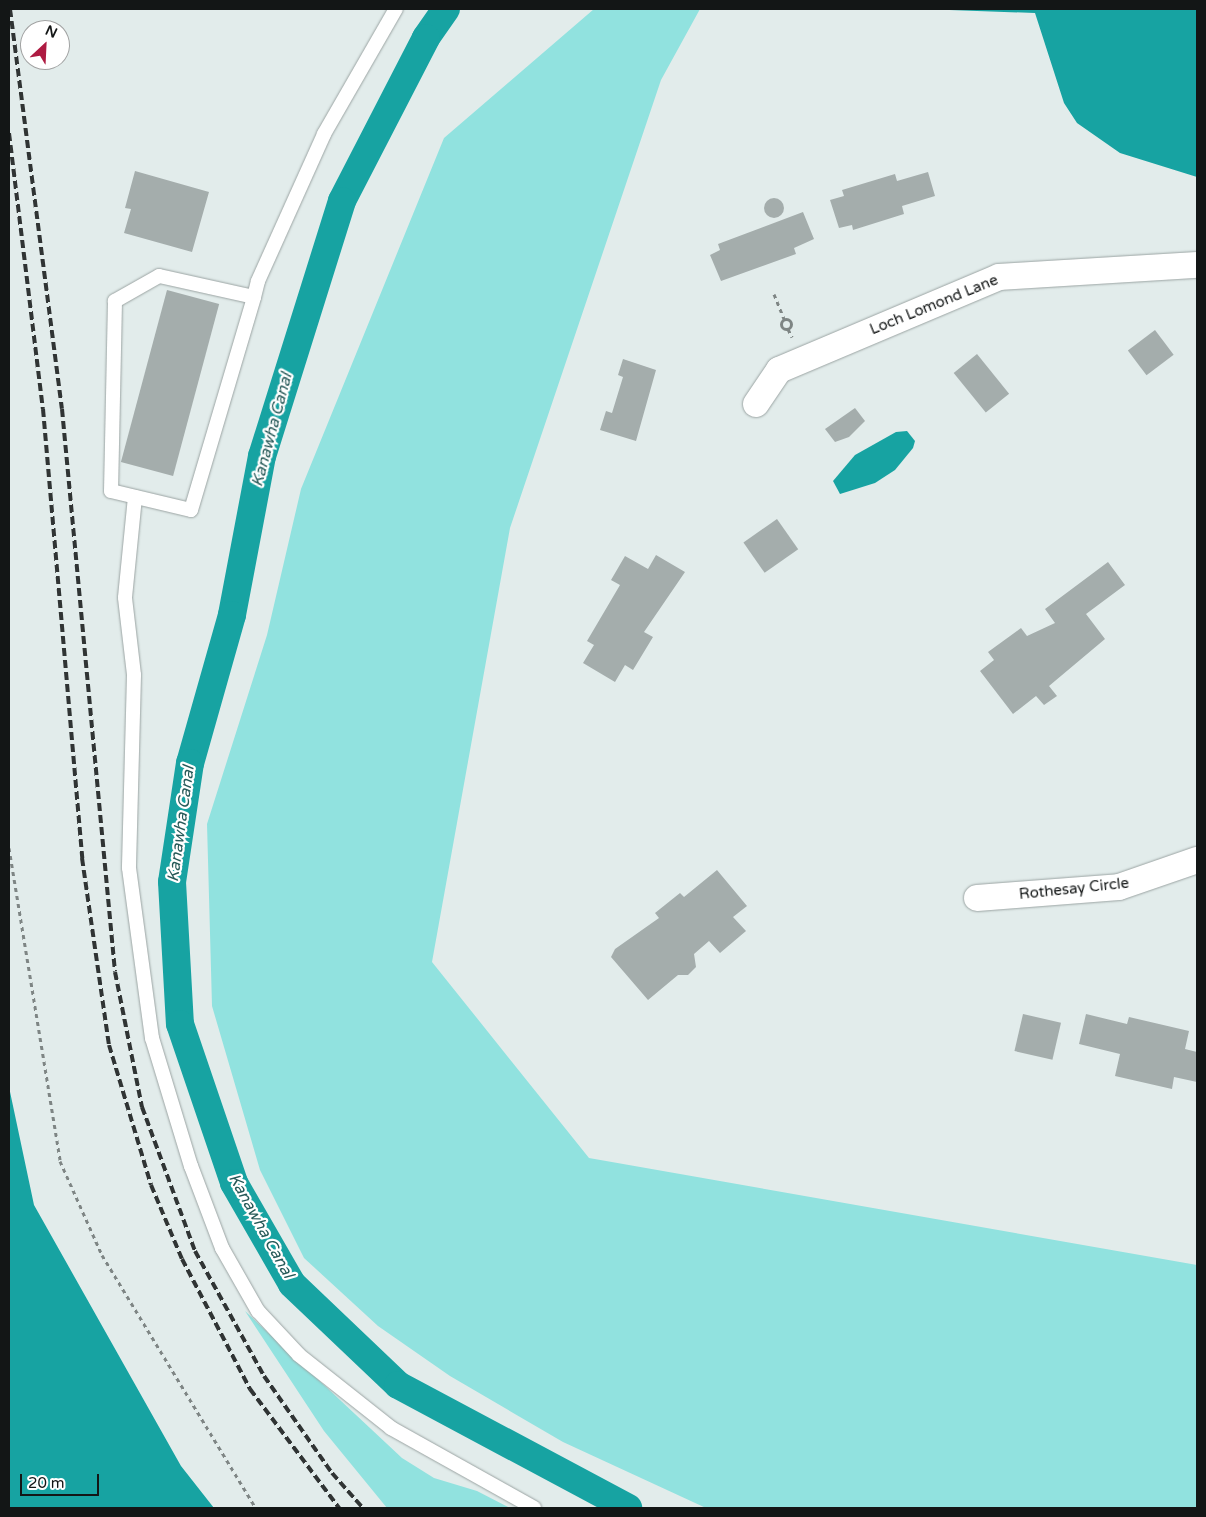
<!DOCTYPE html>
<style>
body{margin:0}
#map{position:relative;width:1206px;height:1517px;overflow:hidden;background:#e2eceb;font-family:"Varela Round",sans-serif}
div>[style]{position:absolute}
.green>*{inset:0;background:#91e2df}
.water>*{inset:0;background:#17a3a2}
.canal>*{height:28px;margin:-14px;padding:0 14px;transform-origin:14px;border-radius:14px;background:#17a3a2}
.building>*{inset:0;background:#a4adac;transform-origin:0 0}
.round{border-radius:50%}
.path>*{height:3px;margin-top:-1.5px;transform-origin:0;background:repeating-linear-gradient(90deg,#7e8584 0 4px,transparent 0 8px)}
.path>.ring{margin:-1.5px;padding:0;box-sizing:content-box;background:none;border:3px solid #7e8584;border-radius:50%}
.roads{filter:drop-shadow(0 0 1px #9ba4a3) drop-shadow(0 0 1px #9ba4a3)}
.lane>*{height:14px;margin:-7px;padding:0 7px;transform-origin:7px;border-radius:7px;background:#fff}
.street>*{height:26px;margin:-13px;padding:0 13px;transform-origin:13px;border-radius:13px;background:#fff}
.rail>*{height:4px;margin-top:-2px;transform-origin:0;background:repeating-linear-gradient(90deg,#303434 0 8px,transparent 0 12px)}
span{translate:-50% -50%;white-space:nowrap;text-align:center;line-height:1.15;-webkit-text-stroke:4.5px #fff;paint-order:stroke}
.street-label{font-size:15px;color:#131616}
.water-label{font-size:16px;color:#265958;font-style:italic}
.frame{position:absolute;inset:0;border:10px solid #131616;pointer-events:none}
.north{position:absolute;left:20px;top:20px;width:50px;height:50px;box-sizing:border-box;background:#fff;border:1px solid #a1a2a2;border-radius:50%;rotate:25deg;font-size:14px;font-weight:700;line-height:20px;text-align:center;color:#131616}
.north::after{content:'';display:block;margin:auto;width:18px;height:22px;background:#ae1b42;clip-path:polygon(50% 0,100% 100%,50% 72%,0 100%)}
.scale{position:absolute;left:20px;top:1474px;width:79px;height:22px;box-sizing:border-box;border:2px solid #131616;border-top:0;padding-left:6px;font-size:15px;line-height:18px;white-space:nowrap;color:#131616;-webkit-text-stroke:4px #fff;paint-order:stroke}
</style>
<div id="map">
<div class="green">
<div style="clip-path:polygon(594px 9px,700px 9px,661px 80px,510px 528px,432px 962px,589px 1158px,1197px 1265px,1197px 1508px,706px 1508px,563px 1442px,450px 1376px,378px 1326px,304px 1258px,260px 1170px,212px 1006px,207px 824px,267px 635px,301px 489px,444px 138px)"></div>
<div style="clip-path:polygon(245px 1311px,402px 1458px,434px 1478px,477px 1491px,510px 1508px,387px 1508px,324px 1431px)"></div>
</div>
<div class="water">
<div style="clip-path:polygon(922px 9px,1197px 9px,1197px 177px,1120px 153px,1077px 123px,1064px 103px,1035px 13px)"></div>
<div style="clip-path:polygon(907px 431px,915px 441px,913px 448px,895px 470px,875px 483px,840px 494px,833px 481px,855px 455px,896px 432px)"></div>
<div style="clip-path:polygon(9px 1087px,34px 1205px,181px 1466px,214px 1508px,9px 1508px)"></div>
</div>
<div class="canal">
<div style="left:446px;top:9px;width:35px;rotate:125deg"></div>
<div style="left:426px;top:38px;width:183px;rotate:117.3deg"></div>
<div style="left:342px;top:201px;width:267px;rotate:107.4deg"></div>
<div style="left:262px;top:456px;width:162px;rotate:100.7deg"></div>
<div style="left:232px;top:615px;width:154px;rotate:105.8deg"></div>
<div style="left:190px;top:763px;width:120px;rotate:98.6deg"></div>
<div style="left:172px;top:882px;width:142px;rotate:86.8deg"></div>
<div style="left:180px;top:1024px;width:168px;rotate:71.2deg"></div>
<div style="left:234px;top:1183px;width:116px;rotate:60.1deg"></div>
<div style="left:292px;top:1284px;width:146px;rotate:43.6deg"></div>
<div style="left:398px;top:1385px;width:261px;rotate:28.1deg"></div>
</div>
<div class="building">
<div style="clip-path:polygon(135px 171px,209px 192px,192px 252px,124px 233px,131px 209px,125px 208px)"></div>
<div style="clip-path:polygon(928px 172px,935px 196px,902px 206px,904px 214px,853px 230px,852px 225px,839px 228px,830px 200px,844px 196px,842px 190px,895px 174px,897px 181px)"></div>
<div class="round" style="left:764px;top:198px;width:20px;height:20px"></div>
<div style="clip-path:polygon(803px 212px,814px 239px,794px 248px,796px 254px,721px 281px,710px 255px,720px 250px,718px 244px)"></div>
<div style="left:167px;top:290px;width:54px;height:178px;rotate:15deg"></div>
<div style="left:1155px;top:330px;width:31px;height:34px;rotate:53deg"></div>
<div style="left:977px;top:354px;width:51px;height:30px;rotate:51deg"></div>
<div style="clip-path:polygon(623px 359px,656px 370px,636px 441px,600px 430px,606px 411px,612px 413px,623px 377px,618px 375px)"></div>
<div style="clip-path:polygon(855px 408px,865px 421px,849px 437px,835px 442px,825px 429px)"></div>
<div style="left:777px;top:519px;width:37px;height:41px;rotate:55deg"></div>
<div style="clip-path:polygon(656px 555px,685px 572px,644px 632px,653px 637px,633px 670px,625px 665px,615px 682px,583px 663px,594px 645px,587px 641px,620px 585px,611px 580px,625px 556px,648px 569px)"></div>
<div style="clip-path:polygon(1108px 562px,1125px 585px,1086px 614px,1105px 639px,1049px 686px,1057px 696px,1044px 705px,1036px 696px,1013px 714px,980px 671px,994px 660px,988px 652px,1021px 628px,1027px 636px,1055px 623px,1045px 609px)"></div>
<div style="clip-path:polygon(717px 870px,747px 906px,733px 917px,746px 931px,720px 953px,709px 941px,694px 954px,696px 967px,688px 975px,678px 975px,648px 1000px,611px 957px,615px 949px,659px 918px,655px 913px,680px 893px,684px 897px)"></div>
<div style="left:1023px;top:1014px;width:39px;height:38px;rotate:13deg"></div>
<div style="clip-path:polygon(1086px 1014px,1127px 1024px,1129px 1017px,1189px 1031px,1185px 1049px,1197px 1052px,1197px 1082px,1174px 1077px,1172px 1089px,1115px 1076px,1120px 1054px,1079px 1044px)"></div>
</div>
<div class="path">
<div style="left:774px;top:294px;width:27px;rotate:68deg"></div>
<div class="ring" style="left:781px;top:319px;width:7px;height:7px"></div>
<div style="left:788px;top:329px;width:9px;rotate:63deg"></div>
<div style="left:9px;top:848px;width:317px;rotate:80.7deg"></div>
<div style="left:60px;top:1161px;width:103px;rotate:65.9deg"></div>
<div style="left:102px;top:1255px;width:296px;rotate:58.7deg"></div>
</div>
<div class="roads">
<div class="lane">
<div style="left:254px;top:297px;width:97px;rotate:-167.5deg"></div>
<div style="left:159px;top:276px;width:51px;rotate:150.4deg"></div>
<div style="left:115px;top:301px;width:190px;rotate:91.2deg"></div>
<div style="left:111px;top:491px;width:82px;rotate:13.4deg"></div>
<div style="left:191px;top:510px;width:222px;rotate:-73.5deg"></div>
<div style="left:254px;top:297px;width:16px;rotate:-76deg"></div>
<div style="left:258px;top:281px;width:161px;rotate:-65.8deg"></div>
<div style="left:324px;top:134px;width:144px;rotate:-60.1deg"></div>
<div style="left:135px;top:497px;width:101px;rotate:95.7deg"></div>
<div style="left:125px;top:598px;width:78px;rotate:83.3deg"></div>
<div style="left:134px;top:675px;width:193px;rotate:91.5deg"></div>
<div style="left:129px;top:868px;width:172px;rotate:82.3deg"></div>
<div style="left:152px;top:1038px;width:134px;rotate:73.1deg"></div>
<div style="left:191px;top:1166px;width:88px;rotate:69.3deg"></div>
<div style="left:222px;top:1248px;width:73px;rotate:60.3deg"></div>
<div style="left:258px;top:1311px;width:60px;rotate:47deg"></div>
<div style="left:299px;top:1355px;width:117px;rotate:38.4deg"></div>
<div style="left:391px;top:1428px;width:164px;rotate:29.2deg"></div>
</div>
<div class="street">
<div style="left:756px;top:404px;width:41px;rotate:-55.9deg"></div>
<div style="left:779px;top:370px;width:239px;rotate:-22.9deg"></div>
<div style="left:999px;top:277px;width:198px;rotate:-3.5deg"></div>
<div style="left:977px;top:898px;width:142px;rotate:-4.4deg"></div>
<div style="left:1119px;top:887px;width:83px;rotate:-19.1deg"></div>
</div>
</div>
<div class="rail">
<div style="left:10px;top:9px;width:403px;rotate:82.6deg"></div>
<div style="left:62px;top:409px;width:565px;rotate:84.62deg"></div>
<div style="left:115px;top:972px;width:138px;rotate:78.7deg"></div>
<div style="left:142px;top:1107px;width:153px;rotate:69.8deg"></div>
<div style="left:195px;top:1251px;width:143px;rotate:61.1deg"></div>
<div style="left:264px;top:1376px;width:118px;rotate:55deg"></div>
<div style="left:332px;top:1473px;width:47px;rotate:48.5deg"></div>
<div style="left:9px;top:133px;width:278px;rotate:83deg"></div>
<div style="left:43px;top:409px;width:451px;rotate:85deg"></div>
<div style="left:82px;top:858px;width:189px;rotate:81.8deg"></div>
<div style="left:109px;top:1045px;width:146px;rotate:73.3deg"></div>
<div style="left:151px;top:1185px;width:80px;rotate:67.3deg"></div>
<div style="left:182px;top:1259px;width:147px;rotate:62.4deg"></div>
<div style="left:250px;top:1389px;width:149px;rotate:53.2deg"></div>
</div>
<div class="street-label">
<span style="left:934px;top:305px;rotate:-22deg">Loch Lomond Lane</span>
<span style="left:1074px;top:889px;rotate:-6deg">Rothesay Circle</span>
</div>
<div class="water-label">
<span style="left:272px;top:430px;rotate:-75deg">Kanawha Canal</span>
<span style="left:181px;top:824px;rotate:-82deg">Kanawha Canal</span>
<span style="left:261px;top:1226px;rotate:61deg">Kanawha Canal</span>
</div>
<div class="frame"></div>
<div class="north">N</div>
<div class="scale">20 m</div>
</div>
